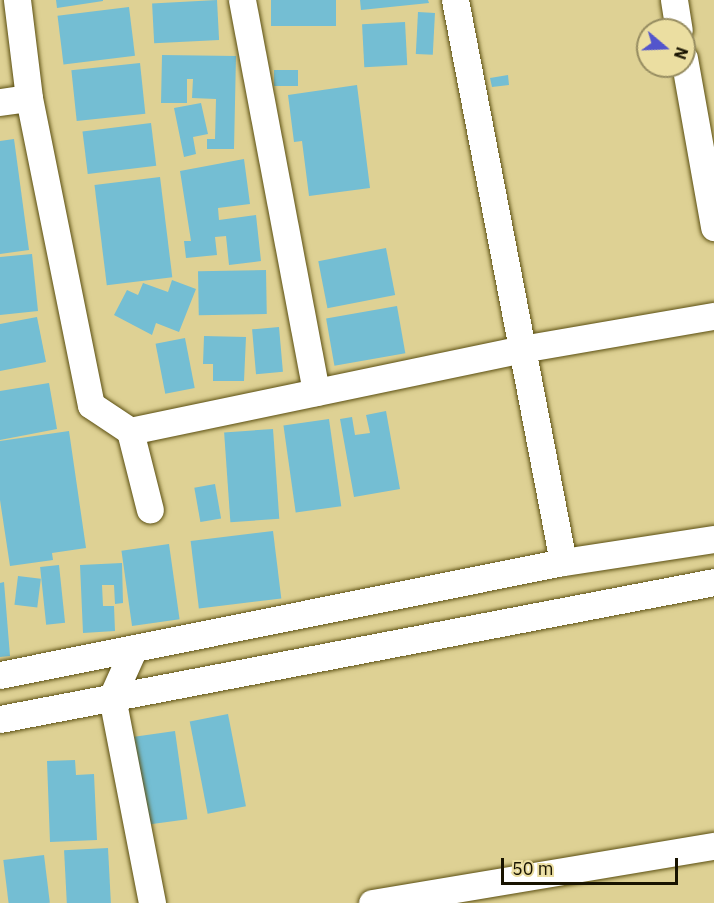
<!DOCTYPE html>
<style>
body{margin:0}
#map{position:relative;width:714px;height:903px;overflow:hidden;background:#ded194;font-family:"IBM Plex Sans",sans-serif}
div>[style]{position:absolute}
.building>*{inset:0;background:#74bed3;transform-origin:0 0}
.roads{filter:drop-shadow(0 0 2px #5b4f11) drop-shadow(0 0 2px #5b4f11)}
.minor>*{height:27px;margin:-13.5px;padding:0 13.5px;transform-origin:13.5px;border-radius:13.5px;background:#fff}
span{translate:-50% -50%;white-space:nowrap;text-align:center;line-height:1.15;-webkit-text-stroke:4.5px #ebdea1;paint-order:stroke}
.north{position:absolute;left:636px;top:18px;width:60px;height:60px;box-sizing:border-box;background:#ebdea1;border:2px solid #978d61;border-radius:50%;rotate:109deg;font-size:16px;font-weight:700;line-height:24px;text-align:center;color:#181300}
.north::after{content:'';display:block;margin:auto;width:21px;height:27px;background:#5355cc;clip-path:polygon(50% 0,100% 100%,50% 72%,0 100%)}
.scale{position:absolute;left:501px;top:858px;width:177px;height:27px;box-sizing:border-box;border:3px solid #181300;border-top:0;padding-left:8px;font-size:18px;line-height:21px;white-space:nowrap;color:#181300;-webkit-text-stroke:4px #ebdea1;paint-order:stroke}
</style>
<div id="map">
<div class="building">
<div style="clip-path:polygon(56px 0,103px 0,103px 1px,57px 8px)"></div>
<div style="left:217px;top:0;width:40px;height:65px;rotate:87deg"></div>
<div style="left:271px;top:0;width:65px;height:26px"></div>
<div style="clip-path:polygon(360px 0,428px 0,429px 3px,361px 10px)"></div>
<div style="left:129px;top:7px;width:49px;height:72px;rotate:83deg"></div>
<div style="left:418px;top:12px;width:17px;height:42px;rotate:3deg"></div>
<div style="left:405px;top:22px;width:43px;height:43px;rotate:87deg"></div>
<div style="clip-path:polygon(162px 55px,236px 56px,234px 149px,207px 149px,207px 139px,215px 139px,216px 99px,192px 98px,193px 79px,187px 79px,187px 103px,161px 103px)"></div>
<div style="left:140px;top:63px;width:51px;height:69px;rotate:84deg"></div>
<div style="left:274px;top:70px;width:24px;height:16px"></div>
<div style="clip-path:polygon(508px 75px,509px 85px,492px 87px,490px 78px)"></div>
<div style="clip-path:polygon(357px 85px,370px 188px,309px 196px,302px 141px,294px 142px,288px 95px)"></div>
<div style="clip-path:polygon(201px 103px,208px 134px,193px 137px,196px 154px,184px 157px,174px 108px)"></div>
<div style="left:151px;top:123px;width:43px;height:69px;rotate:83deg"></div>
<div style="clip-path:polygon(14px 139px,29px 250px,0 254px,0 141px)"></div>
<div style="clip-path:polygon(244px 159px,250px 204px,218px 208px,219px 220px,256px 215px,261px 261px,229px 265px,226px 236px,215px 237px,217px 255px,186px 258px,184px 241px,191px 241px,180px 171px)"></div>
<div style="left:160px;top:177px;width:101px;height:66px;rotate:83deg"></div>
<div style="left:386px;top:248px;width:48px;height:69px;rotate:79deg"></div>
<div style="clip-path:polygon(32px 254px,38px 311px,0 315px,0 257px)"></div>
<div style="left:266px;top:270px;width:44px;height:68px;rotate:89deg"></div>
<div style="clip-path:polygon(172px 280px,196px 289px,179px 332px,156px 323px,152px 335px,114px 315px,127px 290px,138px 295px,143px 283px,168px 292px)"></div>
<div style="left:397px;top:306px;width:48px;height:72px;rotate:80deg"></div>
<div style="clip-path:polygon(37px 317px,46px 362px,0 371px,0 324px)"></div>
<div style="left:279px;top:327px;width:45px;height:27px;rotate:85deg"></div>
<div style="clip-path:polygon(204px 336px,246px 337px,244px 381px,213px 381px,213px 364px,203px 364px)"></div>
<div style="left:185px;top:338px;width:51px;height:30px;rotate:79deg"></div>
<div style="clip-path:polygon(49px 383px,57px 429px,0 440px,0 391px)"></div>
<div style="clip-path:polygon(386px 411px,400px 489px,354px 497px,340px 419px,352px 417px,355px 435px,370px 433px,366px 415px)"></div>
<div style="left:329px;top:419px;width:88px;height:46px;rotate:82deg"></div>
<div style="left:273px;top:429px;width:90px;height:49px;rotate:86deg"></div>
<div style="clip-path:polygon(69px 431px,86px 548px,52px 553px,53px 560px,10px 566px,0 500px,0 441px)"></div>
<div style="left:215px;top:484px;width:35px;height:21px;rotate:80deg"></div>
<div style="left:273px;top:531px;width:68px;height:83px;rotate:83deg"></div>
<div style="left:169px;top:544px;width:76px;height:48px;rotate:82deg"></div>
<div style="clip-path:polygon(122px 563px,123px 603px,115px 604px,114px 585px,102px 585px,103px 606px,114px 606px,115px 631px,83px 633px,80px 565px)"></div>
<div style="left:59px;top:565px;width:58px;height:19px;rotate:84deg"></div>
<div style="left:18px;top:576px;width:23px;height:29px;rotate:7deg"></div>
<div style="clip-path:polygon(4px 582px,10px 656px,0 657px,0 583px)"></div>
<div style="left:228px;top:714px;width:94px;height:39px;rotate:79deg"></div>
<div style="left:175px;top:731px;width:89px;height:41px;rotate:82deg"></div>
<div style="clip-path:polygon(75px 760px,76px 775px,94px 774px,97px 840px,50px 842px,47px 761px)"></div>
<div style="left:108px;top:848px;width:55px;height:44px;rotate:87deg"></div>
<div style="left:44px;top:855px;width:48px;height:41px;rotate:83deg"></div>
</div>
<div class="roads">
<div class="minor">
<div style="left:17px;top:0;width:99px;rotate:83deg"></div>
<div style="left:29px;top:98px;width:313px;rotate:78.6deg"></div>
<div style="left:91px;top:405px;width:47px;rotate:33.7deg"></div>
<div style="left:130px;top:431px;width:81px;rotate:75.8deg"></div>
<div style="left:242px;top:0;width:399px;rotate:79.3deg"></div>
<div style="left:455px;top:0;width:572px;rotate:79.12deg"></div>
<div style="left:674px;top:0;width:30px;rotate:81deg"></div>
<div style="left:684px;top:58px;width:172px;rotate:79.9deg"></div>
<div style="left:0;top:102px;width:29px;rotate:-8deg"></div>
<div style="left:130px;top:431px;width:400px;rotate:-11.8deg"></div>
<div style="left:522px;top:349px;width:195px;rotate:-9.8deg"></div>
<div style="left:134px;top:648px;width:54px;rotate:114.2deg"></div>
<div style="left:112px;top:697px;width:210px;rotate:79deg"></div>
<div style="left:0;top:675px;width:574px;rotate:-11.35deg"></div>
<div style="left:563px;top:562px;width:153px;rotate:-8.7deg"></div>
<div style="left:0;top:719px;width:727px;rotate:-10.86deg"></div>
<div style="left:372px;top:903px;width:347px;rotate:-9.5deg"></div>
</div>
</div>
<div class="north">N</div>
<div class="scale">50 m</div>
</div>
